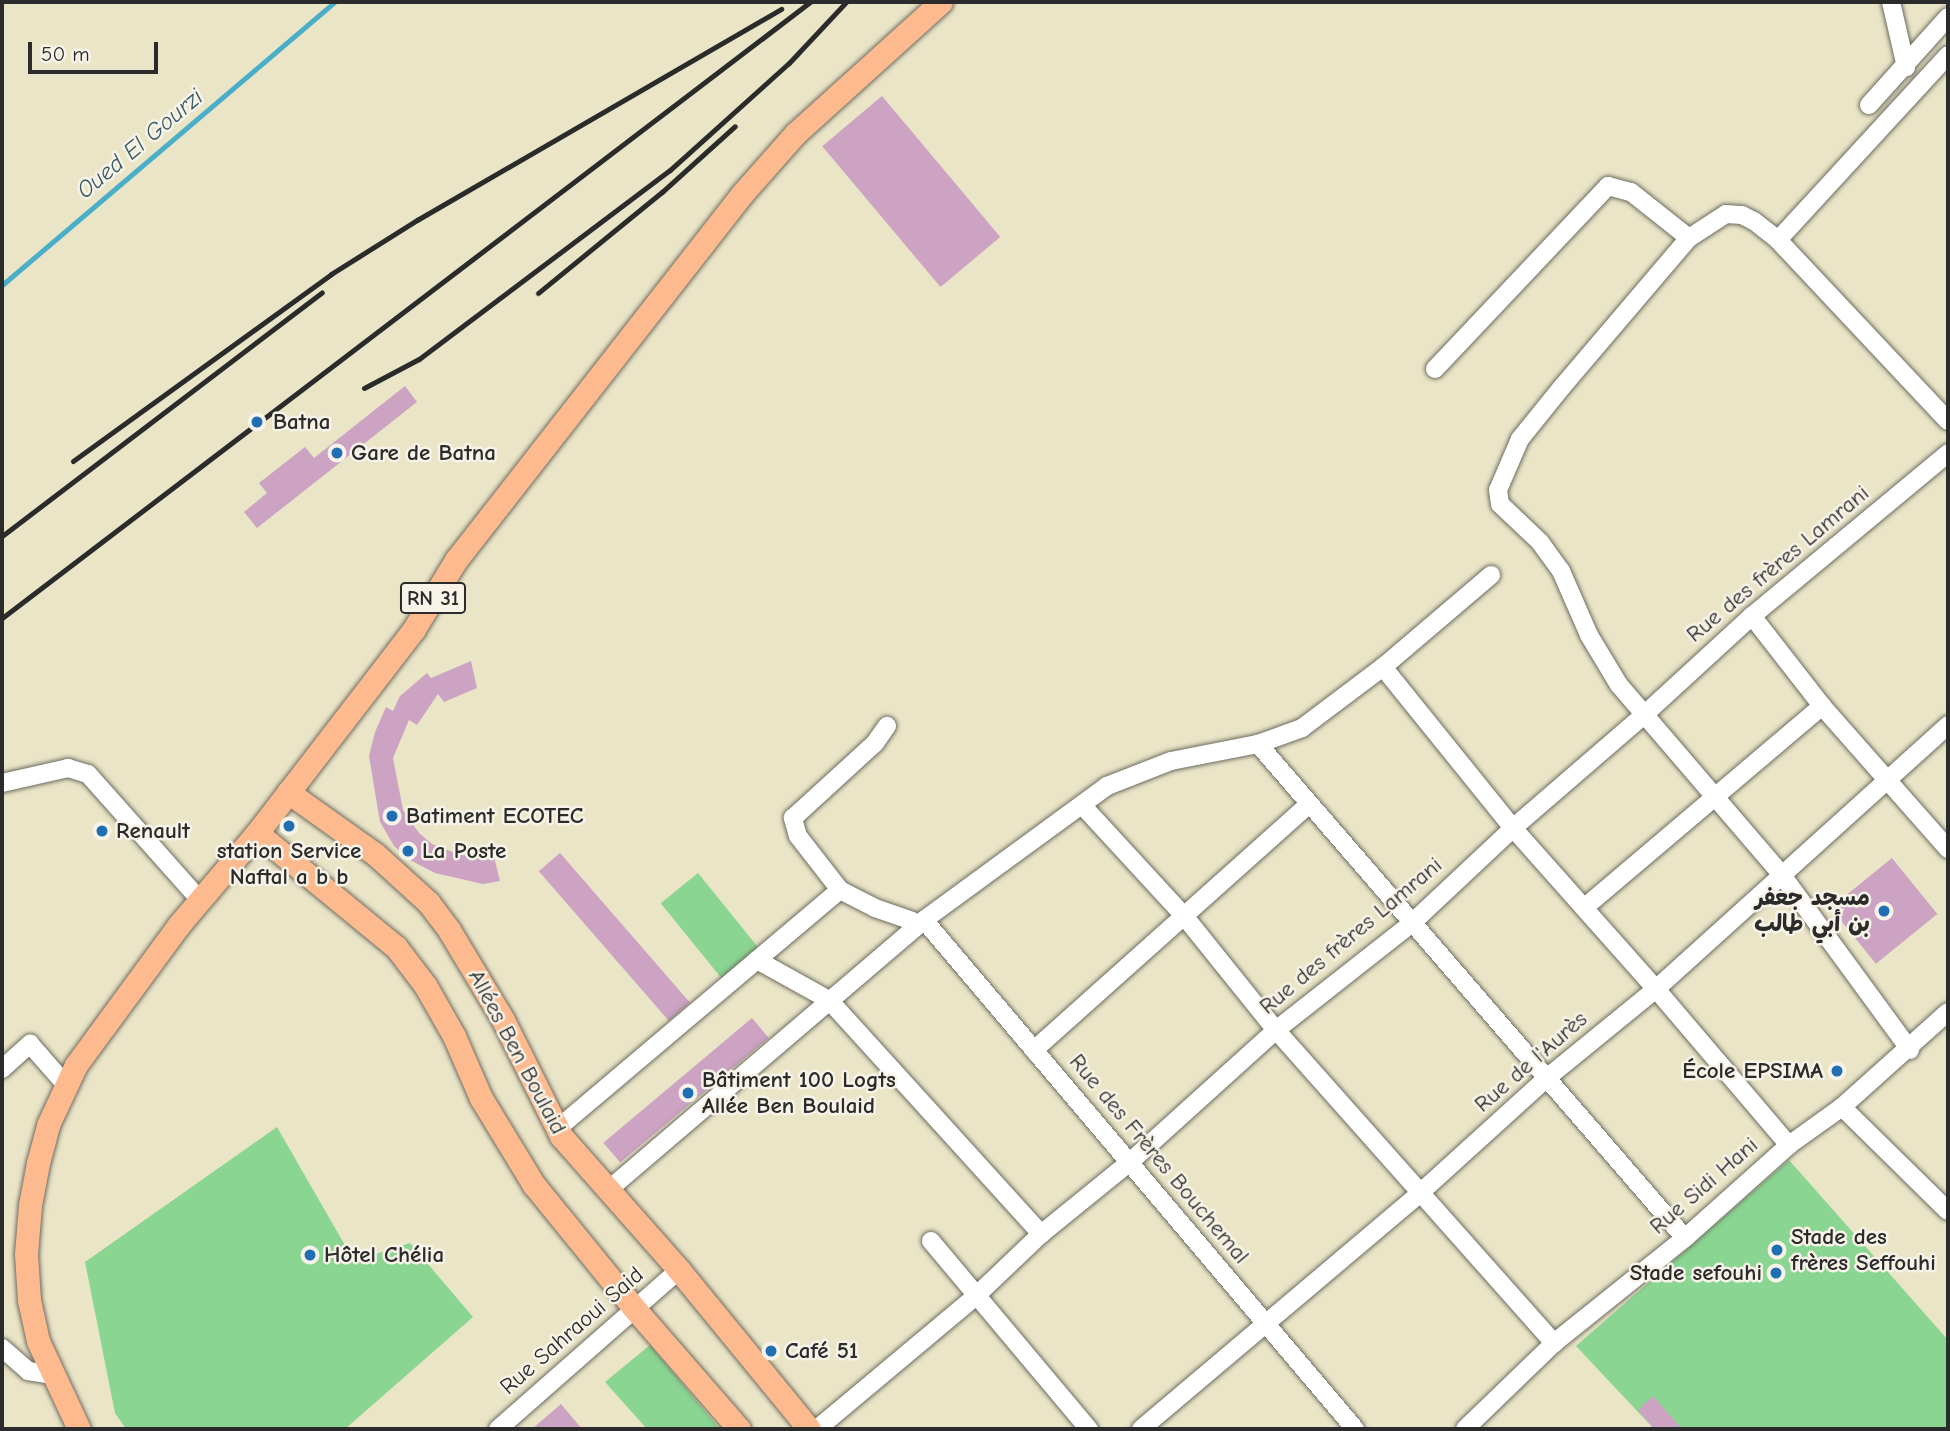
<!DOCTYPE html>
<meta charset="utf-8">
<style>
body{margin:0}
#map{position:relative;width:1950px;height:1431px;overflow:hidden;background:#eae5c7;font-family:"Comic Neue","Playpen Sans Arabic",sans-serif}
div>[style]{position:absolute}
.green>*{inset:0;background:#8ad592;transform-origin:0 0}
.stream>*{height:5px;margin:-2.5px;padding:0 2.5px;transform-origin:2.5px;border-radius:2.5px;background:#4aaec9}
.building>*{inset:0;background:#cca3c3;transform-origin:0 0}
.roads{filter:drop-shadow(0 0 2px #6e6c62) drop-shadow(0 0 2px #6e6c62)}
.minor>*{height:18px;margin:-9px;padding:0 9px;transform-origin:9px;border-radius:9px;background:#fff}
.major>*{height:23px;margin:-11.5px;padding:0 11.5px;transform-origin:11.5px;border-radius:11.5px;background:#fcba8e}
.rail>*{height:5px;margin:-2.5px;padding:0 2.5px;transform-origin:2.5px;border-radius:2.5px;background:#2b2b2b}
.dots>*{width:19px;height:19px;translate:-50% -50%;box-sizing:border-box;border:4px solid #f7f3e8;border-radius:50%}
span{translate:-50% -50%;white-space:nowrap;text-align:center;line-height:1.15;-webkit-text-stroke:5px #f7f3e8;paint-order:stroke}
.shield-label span{padding:2px 5px;background:#f7f3e8;border:2px solid;border-radius:5px;-webkit-text-stroke-width:0}
.shield-label{font-size:21px;color:#2b2b2b;font-weight:700}
.poi-label{font-size:23px;color:#2b2b2b;font-weight:700}
.left{translate:0 -50%;text-align:left}
.right{translate:-100% -50%;text-align:right}
.street-label{font-size:23px;color:#2b2b2b}
.water-label{font-size:24px;color:#365962;font-style:italic}
.frame{position:absolute;inset:0;border:4px solid #2b2b2b;pointer-events:none}
.scale{position:absolute;left:28px;top:42px;width:130px;height:32px;box-sizing:border-box;border:4px solid #2b2b2b;border-top:0;padding-left:9px;font-size:21px;line-height:24px;white-space:nowrap;color:#2b2b2b;-webkit-text-stroke:5px #f7f3e8;paint-order:stroke}
</style>
<div id="map">
<div class="green">
<div style="left:698px;top:873px;width:97px;height:48px;rotate:51deg"></div>
<div style="clip-path:polygon(277px 1127px,354px 1261px,410px 1243px,473px 1317px,345px 1429px,126px 1429px,115px 1413px,85px 1262px)"></div>
<div style="clip-path:polygon(1789px 1160px,1948px 1340px,1948px 1429px,1654px 1429px,1576px 1346px)"></div>
<div style="clip-path:polygon(650px 1345px,720px 1429px,647px 1429px,605px 1382px)"></div>
</div>
<div class="stream">
<div style="left:2px;top:285px;width:436px;rotate:-40.4deg"></div>
</div>
<div class="building">
<div style="left:882px;top:96px;width:184px;height:78px;rotate:50deg"></div>
<div style="clip-path:polygon(405px 386px,417px 402px,257px 528px,244px 512px,267px 493px,259px 483px,305px 447px,314px 458px)"></div>
<div style="clip-path:polygon(471px 661px,477px 688px,444px 702px,438px 694px,417px 725px,409px 720px,393px 758px,403px 810px,419px 833px,432px 844px,460px 855px,494px 857px,500px 881px,483px 884px,435px 873px,408px 859px,394px 846px,380px 822px,369px 756px,375px 732px,386px 707px,393px 711px,400px 696px,427px 673px,431px 678px)"></div>
<div style="left:560px;top:853px;width:198px;height:28px;rotate:49deg"></div>
<div style="left:1892px;top:858px;width:72px;height:79px;rotate:51deg"></div>
<div style="left:752px;top:1018px;width:26px;height:194px;rotate:50deg"></div>
<div style="clip-path:polygon(1653px 1396px,1682px 1429px,1654px 1429px,1638px 1410px)"></div>
<div style="clip-path:polygon(561px 1404px,582px 1429px,532px 1429px)"></div>
</div>
<div class="roads">
<div class="minor">
<div style="left:1891px;top:2px;width:67px;rotate:77deg"></div>
<div style="left:1869px;top:105px;width:118px;rotate:-48.1deg"></div>
<div style="left:1778px;top:240px;width:251px;rotate:-47.4deg"></div>
<div style="left:1435px;top:369px;width:252px;rotate:-46.6deg"></div>
<div style="left:1608px;top:186px;width:24px;rotate:15deg"></div>
<div style="left:1631px;top:192px;width:74px;rotate:38.4deg"></div>
<div style="left:1752px;top:616px;width:114px;rotate:52.1deg"></div>
<div style="left:1822px;top:706px;width:191px;rotate:48.6deg"></div>
<div style="left:1383px;top:667px;width:207px;rotate:51.1deg"></div>
<div style="left:1513px;top:828px;width:215px;rotate:48.4deg"></div>
<div style="left:1656px;top:989px;width:205px;rotate:49.6deg"></div>
<div style="left:1258px;top:744px;width:653px;rotate:49.16deg"></div>
<div style="left:2px;top:783px;width:68px;rotate:-12.8deg"></div>
<div style="left:68px;top:768px;width:21px;rotate:17deg"></div>
<div style="left:88px;top:774px;width:167px;rotate:48.4deg"></div>
<div style="left:1082px;top:805px;width:152px;rotate:47.4deg"></div>
<div style="left:1185px;top:917px;width:145px;rotate:51.2deg"></div>
<div style="left:1276px;top:1030px;width:419px;rotate:48.4deg"></div>
<div style="left:840px;top:890px;width:39px;rotate:27deg"></div>
<div style="left:875px;top:908px;width:39px;rotate:19deg"></div>
<div style="left:1585px;top:907px;width:311px;rotate:-40.3deg"></div>
<div style="left:924px;top:920px;width:667px;rotate:49.74deg"></div>
<div style="left:757px;top:960px;width:82px;rotate:29.1deg"></div>
<div style="left:829px;top:1000px;width:316px;rotate:47.8deg"></div>
<div style="left:1034px;top:1050px;width:368px;rotate:-41.8deg"></div>
<div style="left:1910px;top:1050px;width:217px;rotate:-126.2deg"></div>
<div style="left:1782px;top:875px;width:250px;rotate:-130.6deg"></div>
<div style="left:1619px;top:685px;width:58px;rotate:-121deg"></div>
<div style="left:1589px;top:635px;width:70px;rotate:-113.6deg"></div>
<div style="left:1561px;top:571px;width:36px;rotate:-126deg"></div>
<div style="left:1540px;top:542px;width:55px;rotate:-136.5deg"></div>
<div style="left:1500px;top:504px;width:14px;rotate:-98deg"></div>
<div style="left:1498px;top:490px;width:56px;rotate:-66.7deg"></div>
<div style="left:1520px;top:439px;width:67px;rotate:-51.1deg"></div>
<div style="left:1562px;top:387px;width:196px;rotate:-49.6deg"></div>
<div style="left:1689px;top:238px;width:44px;rotate:-33deg"></div>
<div style="left:1726px;top:214px;width:16px;rotate:4deg"></div>
<div style="left:1742px;top:215px;width:13px;rotate:27deg"></div>
<div style="left:1754px;top:221px;width:31px;rotate:38deg"></div>
<div style="left:1778px;top:240px;width:248px;rotate:46.8deg"></div>
<div style="left:2px;top:1069px;width:38px;rotate:-42deg"></div>
<div style="left:30px;top:1044px;width:55px;rotate:48.7deg"></div>
<div style="left:1842px;top:1107px;width:148px;rotate:44.5deg"></div>
<div style="left:557px;top:1129px;width:370px;rotate:-40.2deg"></div>
<div style="left:840px;top:890px;width:68px;rotate:-127.9deg"></div>
<div style="left:798px;top:836px;width:19px;rotate:-106deg"></div>
<div style="left:793px;top:818px;width:111px;rotate:-42.4deg"></div>
<div style="left:875px;top:743px;width:21px;rotate:-55deg"></div>
<div style="left:607px;top:1191px;width:417px;rotate:-40.5deg"></div>
<div style="left:924px;top:920px;width:227px;rotate:-36.2deg"></div>
<div style="left:1107px;top:786px;width:69px;rotate:-21.3deg"></div>
<div style="left:1171px;top:761px;width:89px;rotate:-11.1deg"></div>
<div style="left:1258px;top:744px;width:47px;rotate:-20deg"></div>
<div style="left:1302px;top:728px;width:101px;rotate:-37deg"></div>
<div style="left:1383px;top:667px;width:142px;rotate:-40.4deg"></div>
<div style="left:931px;top:1241px;width:246px;rotate:50deg"></div>
<div style="left:2px;top:1348px;width:35px;rotate:41deg"></div>
<div style="left:28px;top:1371px;width:24px;rotate:9deg"></div>
<div style="left:498px;top:1429px;width:241px;rotate:-41.3deg"></div>
<div style="left:817px;top:1429px;width:209px;rotate:-39.9deg"></div>
<div style="left:977px;top:1295px;width:88px;rotate:-43.6deg"></div>
<div style="left:1041px;top:1234px;width:114px;rotate:-39deg"></div>
<div style="left:1130px;top:1162px;width:197px;rotate:-42.1deg"></div>
<div style="left:1276px;top:1030px;width:173px;rotate:-38.2deg"></div>
<div style="left:1412px;top:923px;width:139px;rotate:-43.2deg"></div>
<div style="left:1513px;top:828px;width:174px;rotate:-40.8deg"></div>
<div style="left:1645px;top:714px;width:145px;rotate:-42.5deg"></div>
<div style="left:1752px;top:616px;width:255px;rotate:-39.7deg"></div>
<div style="left:1141px;top:1429px;width:367px;rotate:-40.2deg"></div>
<div style="left:1421px;top:1192px;width:171px;rotate:-42.2deg"></div>
<div style="left:1548px;top:1077px;width:139px;rotate:-39.2deg"></div>
<div style="left:1656px;top:989px;width:394px;rotate:-42.1deg"></div>
<div style="left:1465px;top:1429px;width:124px;rotate:-44deg"></div>
<div style="left:1554px;top:1343px;width:168px;rotate:-38.7deg"></div>
<div style="left:1685px;top:1238px;width:140px;rotate:-41.8deg"></div>
<div style="left:1789px;top:1145px;width:65px;rotate:-35.6deg"></div>
<div style="left:1842px;top:1107px;width:142px;rotate:-41.9deg"></div>
</div>
<div class="major">
<div style="left:288px;top:792px;width:107px;rotate:35.5deg"></div>
<div style="left:375px;top:854px;width:72px;rotate:42.2deg"></div>
<div style="left:428px;top:902px;width:35px;rotate:53deg"></div>
<div style="left:449px;top:930px;width:105px;rotate:59deg"></div>
<div style="left:503px;top:1020px;width:130px;rotate:63.4deg"></div>
<div style="left:561px;top:1136px;width:179px;rotate:48.6deg"></div>
<div style="left:679px;top:1270px;width:205px;rotate:50.7deg"></div>
<div style="left:257px;top:833px;width:180px;rotate:39.4deg"></div>
<div style="left:396px;top:947px;width:48px;rotate:52.7deg"></div>
<div style="left:425px;top:985px;width:59px;rotate:60.4deg"></div>
<div style="left:454px;top:1036px;width:68px;rotate:66.5deg"></div>
<div style="left:481px;top:1098px;width:102px;rotate:58.7deg"></div>
<div style="left:534px;top:1185px;width:159px;rotate:50.9deg"></div>
<div style="left:634px;top:1308px;width:160px;rotate:49deg"></div>
<div style="left:79px;top:1429px;width:97px;rotate:-115deg"></div>
<div style="left:38px;top:1341px;width:42px;rotate:-102.4deg"></div>
<div style="left:29px;top:1300px;width:46px;rotate:-93.7deg"></div>
<div style="left:26px;top:1254px;width:49px;rotate:-85.3deg"></div>
<div style="left:30px;top:1205px;width:43px;rotate:-79.2deg"></div>
<div style="left:38px;top:1163px;width:39px;rotate:-75deg"></div>
<div style="left:48px;top:1125px;width:66px;rotate:-65deg"></div>
<div style="left:76px;top:1065px;width:172px;rotate:-53.7deg"></div>
<div style="left:178px;top:926px;width:122px;rotate:-49.7deg"></div>
<div style="left:257px;top:833px;width:257px;rotate:-52.4deg"></div>
<div style="left:414px;top:629px;width:81px;rotate:-58.7deg"></div>
<div style="left:456px;top:560px;width:464px;rotate:-52deg"></div>
<div style="left:742px;top:194px;width:81px;rotate:-48.5deg"></div>
<div style="left:796px;top:133px;width:195px;rotate:-42.1deg"></div>
</div>
</div>
<div class="rail">
<div style="left:538px;top:293px;width:160px;rotate:-39.2deg"></div>
<div style="left:662px;top:192px;width:98px;rotate:-42.1deg"></div>
<div style="left:364px;top:388px;width:62px;rotate:-27.8deg"></div>
<div style="left:419px;top:359px;width:314px;rotate:-37deg"></div>
<div style="left:670px;top:170px;width:160px;rotate:-42deg"></div>
<div style="left:789px;top:63px;width:83px;rotate:-46.9deg"></div>
<div style="left:73px;top:461px;width:319px;rotate:-35.9deg"></div>
<div style="left:331px;top:274px;width:102px;rotate:-32.1deg"></div>
<div style="left:417px;top:220px;width:421px;rotate:-30.1deg"></div>
<div style="left:2px;top:536px;width:402px;rotate:-37.3deg"></div>
<div style="left:2px;top:618px;width:1016px;rotate:-37.32deg"></div>
</div>
<div class="dots">
<div style="left:257px;top:422px;background:#1f6fb2"></div>
<div style="left:337px;top:453px;background:#1f6fb2"></div>
<div style="left:392px;top:816px;background:#1f6fb2"></div>
<div style="left:289px;top:826px;background:#1f6fb2"></div>
<div style="left:102px;top:831px;background:#1f6fb2"></div>
<div style="left:408px;top:851px;background:#1f6fb2"></div>
<div style="left:1884px;top:911px;background:#1f6fb2"></div>
<div style="left:1837px;top:1071px;background:#1f6fb2"></div>
<div style="left:688px;top:1093px;background:#1f6fb2"></div>
<div style="left:1777px;top:1250px;background:#1f6fb2"></div>
<div style="left:310px;top:1255px;background:#1f6fb2"></div>
<div style="left:1776px;top:1273px;background:#1f6fb2"></div>
<div style="left:771px;top:1351px;background:#1f6fb2"></div>
</div>
<div class="shield-label">
<span style="left:433px;top:598px">RN 31</span>
</div>
<div class="poi-label">
<span class="left" style="left:273px;top:422px">Batna</span>
<span class="left" style="left:351px;top:453px">Gare de Batna</span>
<span class="left" style="left:406px;top:816px">Batiment ECOTEC</span>
<span class="left" style="left:116px;top:831px">Renault</span>
<span style="left:289px;top:864px">station Service<br>Naftal a b b</span>
<span class="left" style="left:422px;top:851px">La Poste</span>
<span class="right" style="left:1870px;top:911px">مسجد جعفر<br>بن أبي طالب</span>
<span class="right" style="left:1823px;top:1071px">École EPSIMA</span>
<span class="left" style="left:702px;top:1093px">Bâtiment 100 Logts<br>Allée Ben Boulaid</span>
<span class="left" style="left:1791px;top:1250px">Stade des<br>frères Seffouhi</span>
<span class="left" style="left:324px;top:1255px">Hôtel Chélia</span>
<span class="right" style="left:1762px;top:1273px">Stade sefouhi</span>
<span class="left" style="left:785px;top:1351px">Café 51</span>
</div>
<div class="street-label">
<span style="left:1778px;top:564px;rotate:-40deg">Rue des frères Lamrani</span>
<span style="left:1351px;top:936px;rotate:-40deg">Rue des frères Lamrani</span>
<span style="left:517px;top:1052px;rotate:62deg">Allées Ben Boulaid</span>
<span style="left:1531px;top:1062px;rotate:-41deg">Rue de l'Aurès</span>
<span style="left:1159px;top:1159px;rotate:50deg">Rue des Frères Bouchemal</span>
<span style="left:1704px;top:1186px;rotate:-41deg">Rue Sidi Hani</span>
<span style="left:572px;top:1331px;rotate:-41deg">Rue Sahraoui Said</span>
</div>
<div class="water-label">
<span style="left:140px;top:144px;rotate:-40deg">Oued El Gourzi</span>
</div>
<div class="frame"></div>
<div class="scale">50 m</div>
</div>
